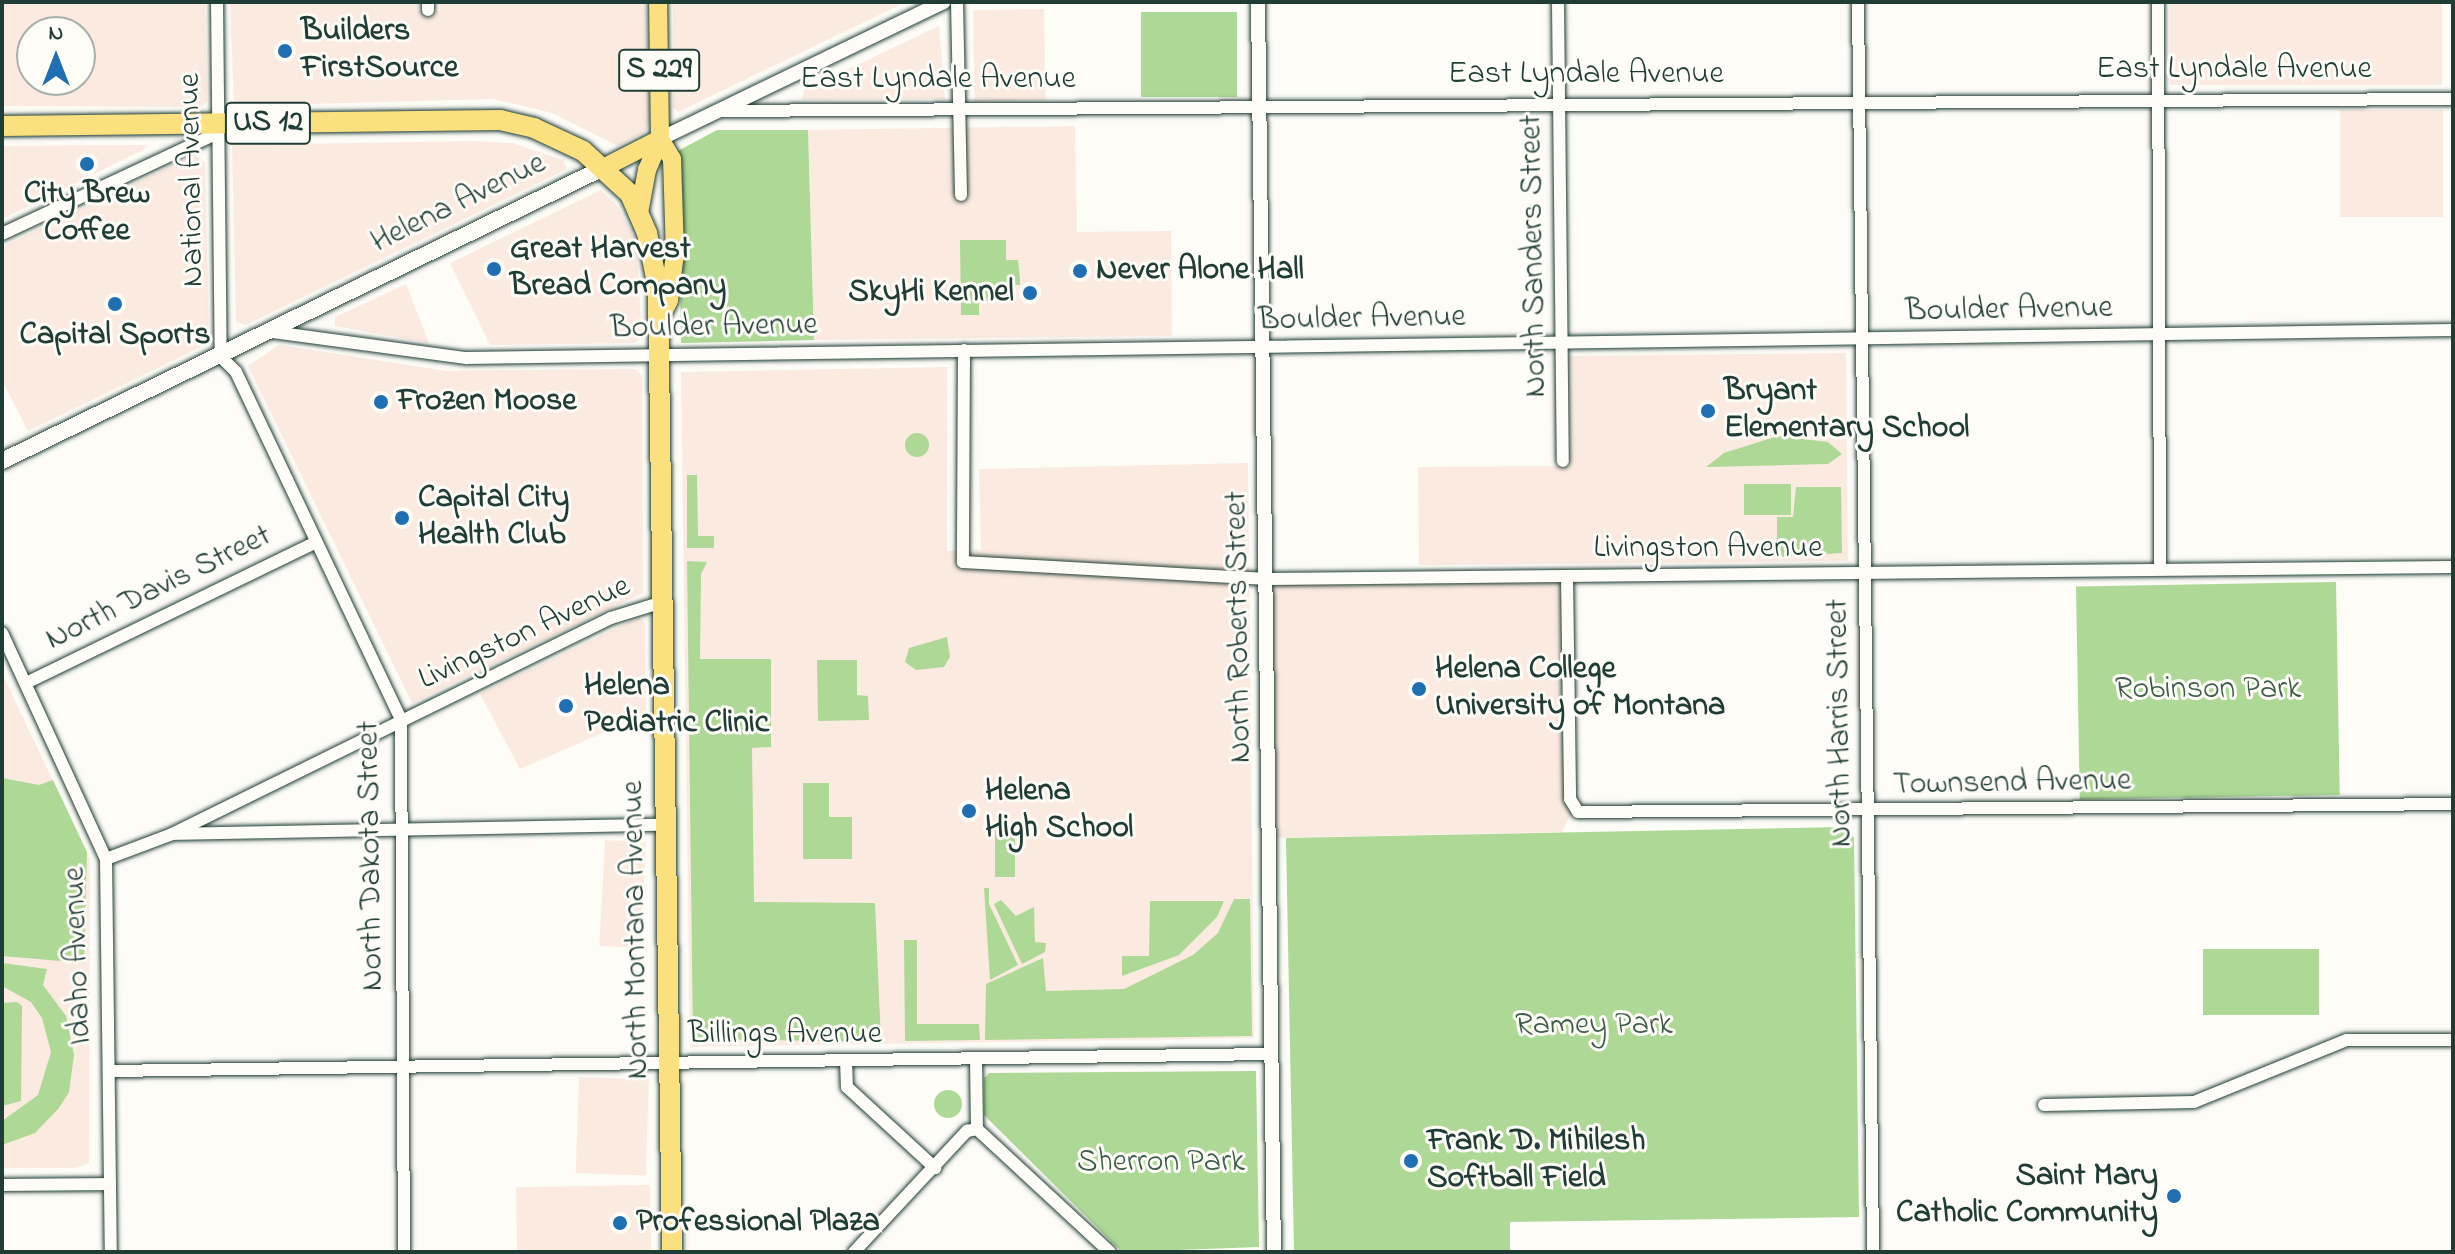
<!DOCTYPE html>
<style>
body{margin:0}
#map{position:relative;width:2455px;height:1254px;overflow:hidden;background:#fdfcf7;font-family:"Indie Flower",sans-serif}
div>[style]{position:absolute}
.built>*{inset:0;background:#fbeae0;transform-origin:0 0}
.green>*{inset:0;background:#add895;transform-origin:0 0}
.round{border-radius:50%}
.roads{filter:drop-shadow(0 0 2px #1f3d34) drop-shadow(0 0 2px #1f3d34)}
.minor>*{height:12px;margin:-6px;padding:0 6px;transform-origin:6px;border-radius:6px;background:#fdfcf7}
.tertiary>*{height:14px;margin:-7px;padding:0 7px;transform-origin:7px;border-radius:7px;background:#fdfcf7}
.secondary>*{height:16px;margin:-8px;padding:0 8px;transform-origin:8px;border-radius:8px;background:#fdfcf7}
.primary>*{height:18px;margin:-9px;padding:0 9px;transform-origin:9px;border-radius:9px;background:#fbe080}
.trunk>*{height:20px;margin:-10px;padding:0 10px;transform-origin:10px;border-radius:10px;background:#fbe080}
.dots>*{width:22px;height:22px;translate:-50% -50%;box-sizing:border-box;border:4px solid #fdfcf7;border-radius:50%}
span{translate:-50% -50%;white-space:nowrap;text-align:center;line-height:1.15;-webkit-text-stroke:6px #fdfcf7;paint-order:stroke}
.shield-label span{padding:2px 6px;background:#fdfcf7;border:2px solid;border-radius:6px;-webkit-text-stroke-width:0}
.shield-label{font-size:30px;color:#1f3d34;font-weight:700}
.poi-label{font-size:32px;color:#1f3d34;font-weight:700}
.left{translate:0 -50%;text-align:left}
.right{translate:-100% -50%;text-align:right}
.street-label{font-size:32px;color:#1f3d34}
.park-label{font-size:32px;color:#3b5c47}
.frame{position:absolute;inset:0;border:4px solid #1f3d34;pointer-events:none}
.north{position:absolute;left:16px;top:16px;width:80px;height:80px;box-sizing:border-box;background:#fdfcf7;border:2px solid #a4b0a9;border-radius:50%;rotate:0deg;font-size:22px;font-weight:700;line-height:32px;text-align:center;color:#1f3d34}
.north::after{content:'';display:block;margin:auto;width:28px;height:36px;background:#1f6fb2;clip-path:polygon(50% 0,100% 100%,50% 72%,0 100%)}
</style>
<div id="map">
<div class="built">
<div style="clip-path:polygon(evenodd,2px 2px,205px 2px,207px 101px,201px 107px,2px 106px,2px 2px,32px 32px,80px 32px,80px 80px,32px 80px,32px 32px)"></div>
<div style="clip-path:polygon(230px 2px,418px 2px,418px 11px,440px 11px,441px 2px,646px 2px,650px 120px,646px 131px,618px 146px,552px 113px,493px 99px,234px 106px)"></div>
<div style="clip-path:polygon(673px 2px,906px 2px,678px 112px,673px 107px)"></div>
<div style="left:2170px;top:2px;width:272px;height:83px"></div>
<div style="left:1044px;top:9px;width:91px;height:71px;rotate:89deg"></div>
<div style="clip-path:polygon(939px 26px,945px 99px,802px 100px,804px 90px)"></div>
<div style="left:2443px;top:110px;width:107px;height:103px;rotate:90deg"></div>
<div style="clip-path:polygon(1075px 126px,1077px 232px,1171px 231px,1172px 336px,814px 340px,808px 130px)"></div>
<div style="clip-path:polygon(474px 141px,512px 143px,563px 160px,567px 169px,246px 325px,236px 322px,232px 145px)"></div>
<div style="clip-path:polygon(147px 145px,143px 150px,2px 219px,2px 146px)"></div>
<div style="clip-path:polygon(194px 155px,205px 162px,209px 343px,28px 431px,2px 380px,2px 247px)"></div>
<div style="clip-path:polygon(601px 190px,618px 207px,636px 240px,642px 338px,634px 343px,490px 345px,450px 263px)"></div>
<div style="clip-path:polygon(406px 284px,429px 343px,335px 326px,335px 317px)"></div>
<div style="clip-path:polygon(279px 345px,447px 371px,636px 369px,642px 376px,643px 593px,412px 703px,248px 366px)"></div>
<div style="clip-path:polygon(1846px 353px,1848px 561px,1419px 565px,1418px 467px,1570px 466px,1569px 356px)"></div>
<div style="clip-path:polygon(947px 367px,947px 551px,981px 550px,979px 469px,1248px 463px,1254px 1038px,690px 1047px,681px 372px)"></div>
<div style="clip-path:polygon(1567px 576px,1573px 810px,1562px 832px,1270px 838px,1268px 579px)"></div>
<div style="clip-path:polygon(639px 617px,645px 623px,646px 714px,520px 769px,480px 694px)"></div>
<div style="clip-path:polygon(2px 673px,90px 859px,89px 1163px,76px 1168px,2px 1168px)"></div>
<div style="left:605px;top:840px;width:41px;height:106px;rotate:3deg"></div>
<div style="left:579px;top:1077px;width:70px;height:96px;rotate:2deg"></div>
<div style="left:650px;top:1185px;width:67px;height:134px;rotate:89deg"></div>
</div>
<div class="green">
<div style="left:1141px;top:12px;width:96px;height:85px"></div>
<div style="clip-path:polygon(717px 130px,808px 130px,814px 340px,681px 343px,678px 151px)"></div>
<div style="clip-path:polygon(960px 240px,1006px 240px,1006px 260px,1018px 260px,1020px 279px,1020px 285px,1010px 285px,1010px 301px,979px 301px,979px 315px,961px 315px)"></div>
<div class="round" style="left:905px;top:433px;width:24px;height:24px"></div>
<div style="clip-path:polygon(1778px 436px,1828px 442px,1842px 454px,1828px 464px,1706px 467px,1724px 453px)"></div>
<div style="clip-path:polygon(687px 475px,697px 475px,698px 536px,714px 536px,714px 548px,687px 548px)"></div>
<div style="left:1791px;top:484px;width:31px;height:47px;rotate:90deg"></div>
<div style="clip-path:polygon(1796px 487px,1841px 487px,1842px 553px,1777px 557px,1777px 517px,1793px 517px)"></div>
<div style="clip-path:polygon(687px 561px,707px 562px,701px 574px,700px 659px,771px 659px,771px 747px,752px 748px,754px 902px,875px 903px,881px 1042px,693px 1039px)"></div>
<div style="left:2336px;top:582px;width:213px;height:260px;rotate:89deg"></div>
<div style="clip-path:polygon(947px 637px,950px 657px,944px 667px,916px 670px,905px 662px,909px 648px)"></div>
<div style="clip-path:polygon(817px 660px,857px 660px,857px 695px,868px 696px,869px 720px,818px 721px)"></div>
<div style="clip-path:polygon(2px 778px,39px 785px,53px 780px,87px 852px,84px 963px,2px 956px)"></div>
<div style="clip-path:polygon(803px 783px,829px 783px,829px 817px,852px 817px,852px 859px,803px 859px)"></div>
<div style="left:995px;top:825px;width:20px;height:52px"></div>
<div style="clip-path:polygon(1845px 827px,1854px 838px,1859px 1217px,1510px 1222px,1510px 1252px,1294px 1252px,1286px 838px)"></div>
<div style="clip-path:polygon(984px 888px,989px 888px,989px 904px,1018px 965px,990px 980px)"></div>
<div style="clip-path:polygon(1234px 899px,1250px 899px,1252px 1036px,985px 1040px,986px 984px,1043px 958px,1046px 991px,1124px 989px,1193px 955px,1218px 933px)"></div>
<div style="clip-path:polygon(1001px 900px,1016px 916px,1034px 907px,1035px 942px,1046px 943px,1045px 952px,1022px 964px,994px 904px)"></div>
<div style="clip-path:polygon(1150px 901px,1224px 901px,1217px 917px,1179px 955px,1122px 976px,1122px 956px,1149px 956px)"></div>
<div style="clip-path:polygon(904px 940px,917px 940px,917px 1024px,979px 1024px,980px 1040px,905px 1041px)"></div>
<div style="left:2319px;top:949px;width:66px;height:116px;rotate:90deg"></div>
<div style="clip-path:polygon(2px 963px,47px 969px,43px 985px,66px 1016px,74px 1055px,69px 1092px,59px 1108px,35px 1133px,2px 1145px,2px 1121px,38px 1095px,51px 1052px,42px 1018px,31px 1002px,2px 986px)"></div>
<div style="clip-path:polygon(17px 1002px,22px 1006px,21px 1101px,2px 1106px,2px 1003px)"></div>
<div style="clip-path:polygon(1256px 1071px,1259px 1247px,1122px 1252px,984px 1115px,984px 1078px,989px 1073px)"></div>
<div class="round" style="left:934px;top:1090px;width:28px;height:28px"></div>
</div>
<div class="roads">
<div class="minor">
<div style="left:217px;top:2px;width:355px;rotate:89.4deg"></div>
<div style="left:221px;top:357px;width:21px;rotate:45deg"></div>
<div style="left:236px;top:372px;width:385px;rotate:64.6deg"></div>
<div style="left:401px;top:720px;width:532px;rotate:89.68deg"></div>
<div style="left:428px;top:2px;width:8px;rotate:90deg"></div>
<div style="left:957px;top:2px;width:193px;rotate:88.8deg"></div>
<div style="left:1558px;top:2px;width:459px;rotate:89.4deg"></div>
<div style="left:1858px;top:2px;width:1250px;rotate:89.31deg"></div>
<div style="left:2158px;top:2px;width:566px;rotate:89.8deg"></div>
<div style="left:720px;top:111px;width:1733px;rotate:-0.4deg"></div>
<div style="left:2px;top:234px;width:238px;rotate:-25.1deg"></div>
<div style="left:273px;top:332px;width:195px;rotate:7.7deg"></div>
<div style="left:466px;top:358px;width:1987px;rotate:-0.81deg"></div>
<div style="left:964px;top:350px;width:212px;rotate:90.3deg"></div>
<div style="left:963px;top:562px;width:305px;rotate:3.2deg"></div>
<div style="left:1268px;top:579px;width:1185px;rotate:-0.58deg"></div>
<div style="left:1567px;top:576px;width:223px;rotate:89.2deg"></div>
<div style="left:1570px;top:799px;width:15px;rotate:58deg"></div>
<div style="left:1578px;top:812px;width:875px;rotate:-0.52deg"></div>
<div style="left:2px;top:633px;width:249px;rotate:65.3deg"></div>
<div style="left:106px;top:859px;width:393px;rotate:89.3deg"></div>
<div style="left:26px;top:683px;width:322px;rotate:-25.9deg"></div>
<div style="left:175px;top:834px;width:490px;rotate:-1.1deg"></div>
<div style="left:106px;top:859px;width:71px;rotate:-20.7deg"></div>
<div style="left:172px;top:834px;width:489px;rotate:-26.2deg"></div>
<div style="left:611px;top:618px;width:54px;rotate:-17.1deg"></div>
<div style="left:976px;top:1059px;width:70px;rotate:89.2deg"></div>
<div style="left:846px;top:1060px;width:27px;rotate:88deg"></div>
<div style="left:847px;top:1087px;width:120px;rotate:42.6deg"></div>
<div style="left:109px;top:1071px;width:1162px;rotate:-0.84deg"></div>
<div style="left:2044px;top:1105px;width:150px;rotate:-1.1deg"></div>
<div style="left:2194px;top:1102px;width:165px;rotate:-22.1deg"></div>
<div style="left:2347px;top:1040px;width:106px"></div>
<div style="left:977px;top:1129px;width:181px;rotate:42.8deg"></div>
<div style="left:2px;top:1185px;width:108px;rotate:-0.5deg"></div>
<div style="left:854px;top:1252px;width:166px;rotate:-47deg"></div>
<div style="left:967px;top:1131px;width:10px;rotate:-11deg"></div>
</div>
<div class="tertiary">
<div style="left:1258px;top:2px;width:1250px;rotate:89.27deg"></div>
<div style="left:660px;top:139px;width:315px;rotate:-25.8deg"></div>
</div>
<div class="secondary">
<div style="left:2px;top:461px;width:671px;rotate:-25.99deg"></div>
</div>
<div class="primary">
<div style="left:605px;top:167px;width:62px;rotate:-27deg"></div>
<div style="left:639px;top:213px;width:44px;rotate:-79.5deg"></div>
<div style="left:647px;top:170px;width:34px;rotate:-67deg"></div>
<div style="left:660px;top:139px;width:137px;rotate:-90.8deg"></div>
<div style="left:659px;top:320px;width:22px;rotate:-63deg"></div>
<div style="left:669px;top:300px;width:46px;rotate:-82.6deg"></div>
<div style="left:675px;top:254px;width:95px;rotate:-91.8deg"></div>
<div style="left:672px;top:159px;width:23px;rotate:-121deg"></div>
</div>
<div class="trunk">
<div style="left:2px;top:126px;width:498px;rotate:-0.7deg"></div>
<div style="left:500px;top:120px;width:35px;rotate:13deg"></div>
<div style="left:534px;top:128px;width:54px;rotate:25.1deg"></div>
<div style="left:583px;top:151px;width:64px;rotate:42.5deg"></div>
<div style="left:630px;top:194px;width:43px;rotate:66.4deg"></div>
<div style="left:647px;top:233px;width:56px;rotate:78.7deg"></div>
<div style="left:658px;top:288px;width:964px;rotate:89.17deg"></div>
</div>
</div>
<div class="dots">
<div style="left:285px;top:51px;background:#1f6fb2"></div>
<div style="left:87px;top:164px;background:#1f6fb2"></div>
<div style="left:494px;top:269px;background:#1f6fb2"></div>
<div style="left:1080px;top:271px;background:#1f6fb2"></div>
<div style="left:1030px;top:293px;background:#1f6fb2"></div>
<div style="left:115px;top:304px;background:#1f6fb2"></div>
<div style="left:381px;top:402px;background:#1f6fb2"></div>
<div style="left:1708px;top:411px;background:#1f6fb2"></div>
<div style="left:402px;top:518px;background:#1f6fb2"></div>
<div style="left:1419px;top:689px;background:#1f6fb2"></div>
<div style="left:566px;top:706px;background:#1f6fb2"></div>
<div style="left:969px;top:811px;background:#1f6fb2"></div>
<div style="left:1411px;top:1161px;background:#1f6fb2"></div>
<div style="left:2174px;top:1196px;background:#1f6fb2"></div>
<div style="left:620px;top:1223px;background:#1f6fb2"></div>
</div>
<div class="shield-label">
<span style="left:659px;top:70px">S 229</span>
<span style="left:268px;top:123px">US 12</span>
</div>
<div class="poi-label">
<span class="left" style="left:301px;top:51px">Builders<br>FirstSource</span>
<span style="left:87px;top:214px">City Brew<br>Coffee</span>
<span class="left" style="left:510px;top:269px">Great Harvest<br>Bread Company</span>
<span class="left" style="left:1096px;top:271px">Never Alone Hall</span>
<span class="right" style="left:1014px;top:293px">SkyHi Kennel</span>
<span style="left:115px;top:336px">Capital Sports</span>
<span class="left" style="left:1724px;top:411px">Bryant<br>Elementary School</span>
<span class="left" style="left:397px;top:402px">Frozen Moose</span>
<span class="left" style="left:418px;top:518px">Capital City<br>Health Club</span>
<span class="left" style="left:1435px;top:689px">Helena College<br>University of Montana</span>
<span class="left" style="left:584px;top:706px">Helena<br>Pediatric Clinic</span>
<span class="left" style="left:985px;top:811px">Helena<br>High School</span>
<span class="left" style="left:1427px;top:1161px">Frank D. Mihilesh<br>Softball Field</span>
<span class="right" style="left:2158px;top:1196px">Saint Mary<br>Catholic Community</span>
<span class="left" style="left:636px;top:1223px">Professional Plaza</span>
</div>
<div class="street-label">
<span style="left:2234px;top:70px">East Lyndale Avenue</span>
<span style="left:1586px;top:75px">East Lyndale Avenue</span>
<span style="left:938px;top:80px">East Lyndale Avenue</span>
<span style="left:193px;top:180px;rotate:-91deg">National Avenue</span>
<span style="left:459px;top:204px;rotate:-26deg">Helena Avenue</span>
<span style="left:1535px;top:256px;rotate:-91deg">North Sanders Street</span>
<span style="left:2009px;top:311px;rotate:-1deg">Boulder Avenue</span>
<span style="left:1362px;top:320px;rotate:-1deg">Boulder Avenue</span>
<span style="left:714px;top:328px;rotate:-1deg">Boulder Avenue</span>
<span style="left:1708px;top:549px">Livingston Avenue</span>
<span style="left:159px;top:589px;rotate:-26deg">North Davis Street</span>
<span style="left:1240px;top:627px;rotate:-91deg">North Roberts Street</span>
<span style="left:525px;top:634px;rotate:-25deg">Livingston Avenue</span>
<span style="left:1841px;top:723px;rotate:-91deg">North Harris Street</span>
<span style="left:2012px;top:784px;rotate:-1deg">Townsend Avenue</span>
<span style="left:372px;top:856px;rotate:-91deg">North Dakota Street</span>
<span style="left:637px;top:930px;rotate:-91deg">North Montana Avenue</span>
<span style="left:79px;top:956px;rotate:-92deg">Idaho Avenue</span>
<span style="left:785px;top:1035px">Billings Avenue</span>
</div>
<div class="park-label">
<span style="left:2208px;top:690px">Robinson Park</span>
<span style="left:1594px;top:1026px">Ramey Park</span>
<span style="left:1161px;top:1163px">Sherron Park</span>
</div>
<div class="frame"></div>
<div class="north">N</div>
</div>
